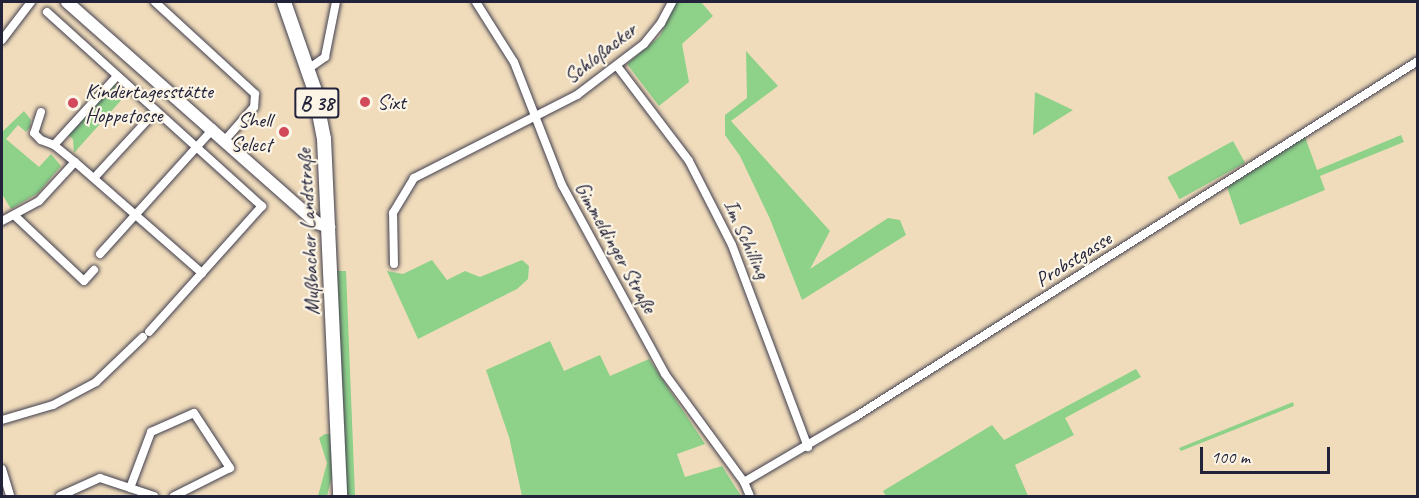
<!DOCTYPE html>
<meta charset="utf-8">
<style>
body{margin:0}
#map{position:relative;width:1419px;height:498px;overflow:hidden;background:#f0dcbb;font-family:Caveat,sans-serif}
div>[style]{position:absolute}
.green>*{inset:0;background:#8ed28a;transform-origin:0 0}
.roads{filter:drop-shadow(0 0 2px #413e4e) drop-shadow(0 0 2px #413e4e)}
.street>*{height:8px;margin:-4px;padding:0 4px;transform-origin:4px;border-radius:4px;background:#fff}
.secondary>*{height:12px;margin:-6px;padding:0 6px;transform-origin:6px;border-radius:6px;background:#fff}
.primary>*{height:14px;margin:-7px;padding:0 7px;transform-origin:7px;border-radius:7px;background:#fff}
.dots>*{width:16px;height:16px;translate:-50% -50%;box-sizing:border-box;border:3px solid #fcf5e5;border-radius:50%}
span{translate:-50% -50%;white-space:nowrap;text-align:center;line-height:1.15;-webkit-text-stroke:4.5px #fcf5e5;paint-order:stroke}
.shield-label span{padding:2px 4px;background:#fcf5e5;border:2px solid;border-radius:4px;-webkit-text-stroke-width:0}
.shield-label{font-size:20px;color:#22223b;font-weight:700}
.street-label{font-size:21px;color:#22223b}
.poi-label{font-size:21px;color:#22223b}
.left{translate:0 -50%;text-align:left}
.right{translate:-100% -50%;text-align:right}
.frame{position:absolute;inset:0;border:3px solid #22223b;pointer-events:none}
.scale{position:absolute;left:1200px;top:447px;width:130px;height:27px;box-sizing:border-box;border:3px solid #22223b;border-top:0;padding-left:8px;font-size:18px;line-height:21px;white-space:nowrap;color:#22223b;-webkit-text-stroke:4px #fcf5e5;paint-order:stroke}
</style>
<div id="map">
<div class="green">
<div style="clip-path:polygon(676px 2px,701px 2px,713px 16px,682px 44px,689px 82px,659px 106px,627px 64px,660px 36px)"></div>
<div style="clip-path:polygon(746px 51px,778px 86px,731px 121px,830px 231px,810px 269px,888px 218px,900px 220px,906px 235px,802px 300px,770px 219px,740px 156px,725px 135px,725px 115px,747px 98px)"></div>
<div style="clip-path:polygon(115px 83px,124px 97px,74px 153px,73px 139px,67px 134px)"></div>
<div style="clip-path:polygon(1035px 92px,1073px 110px,1033px 135px)"></div>
<div style="clip-path:polygon(24px 111px,31px 120px,30px 127px,26px 132px,18px 125px,6px 139px,39px 167px,51px 154px,61px 166px,38px 193px,11px 209px,2px 194px,2px 132px)"></div>
<div style="clip-path:polygon(1401px 135px,1404px 142px,1320px 176px,1325px 190px,1240px 225px,1227px 187px,1305px 137px,1317px 170px)"></div>
<div style="left:1233px;top:141px;width:25px;height:75px;rotate:61deg"></div>
<div style="clip-path:polygon(432px 260px,447px 280px,465px 271px,480px 277px,522px 260px,529px 266px,528px 279px,517px 289px,418px 339px,387px 271px,403px 274px)"></div>
<div style="clip-path:polygon(337px 271px,346px 271px,355px 496px,343px 496px,345px 442px)"></div>
<div style="clip-path:polygon(550px 341px,564px 371px,600px 355px,610px 376px,649px 359px,705px 444px,677px 454px,685px 477px,722px 466px,741px 496px,522px 496px,509px 437px,486px 370px)"></div>
<div style="clip-path:polygon(1136px 369px,1141px 377px,1065px 418px,1074px 435px,1015px 465px,1028px 496px,886px 496px,883px 491px,992px 425px,1004px 440px)"></div>
<div style="clip-path:polygon(1293px 402px,1294px 406px,1181px 451px,1179px 448px)"></div>
<div style="clip-path:polygon(325px 434px,330px 434px,332px 477px,327px 496px,318px 496px,327px 463px,319px 438px)"></div>
</div>
<div class="roads">
<div class="street">
<div style="left:155px;top:2px;width:136px;rotate:42.6deg"></div>
<div style="left:255px;top:94px;width:13px;rotate:94deg"></div>
<div style="left:254px;top:107px;width:44px;rotate:131.3deg"></div>
<div style="left:476px;top:2px;width:71px;rotate:57.7deg"></div>
<div style="left:514px;top:62px;width:132px;rotate:68.7deg"></div>
<div style="left:562px;top:185px;width:215px;rotate:61.4deg"></div>
<div style="left:665px;top:374px;width:134px;rotate:53.8deg"></div>
<div style="left:744px;top:482px;width:15px;rotate:67deg"></div>
<div style="left:47px;top:12px;width:290px;rotate:42.1deg"></div>
<div style="left:262px;top:206px;width:169px;rotate:131.9deg"></div>
<div style="left:2px;top:40px;width:48px;rotate:-52.7deg"></div>
<div style="left:617px;top:66px;width:119px;rotate:52.8deg"></div>
<div style="left:689px;top:161px;width:94px;rotate:62.9deg"></div>
<div style="left:732px;top:245px;width:216px;rotate:69.4deg"></div>
<div style="left:308px;top:69px;width:21px;rotate:-35deg"></div>
<div style="left:325px;top:57px;width:56px;rotate:-78.7deg"></div>
<div style="left:41px;top:112px;width:22px;rotate:108deg"></div>
<div style="left:34px;top:133px;width:10px;rotate:45deg"></div>
<div style="left:41px;top:140px;width:14px;rotate:21deg"></div>
<div style="left:54px;top:145px;width:27px;rotate:39deg"></div>
<div style="left:75px;top:162px;width:169px;rotate:41.2deg"></div>
<div style="left:54px;top:145px;width:93px;rotate:-47.6deg"></div>
<div style="left:94px;top:178px;width:90px;rotate:-47.3deg"></div>
<div style="left:14px;top:215px;width:96px;rotate:43.3deg"></div>
<div style="left:84px;top:281px;width:15px;rotate:-48deg"></div>
<div style="left:2px;top:221px;width:42px;rotate:-28.4deg"></div>
<div style="left:39px;top:201px;width:53px;rotate:-47.3deg"></div>
<div style="left:100px;top:254px;width:169px;rotate:-47.9deg"></div>
<div style="left:394px;top:264px;width:51px;rotate:-91.1deg"></div>
<div style="left:393px;top:213px;width:41px;rotate:-59deg"></div>
<div style="left:414px;top:178px;width:183px;rotate:-27deg"></div>
<div style="left:577px;top:95px;width:84px;rotate:-37.3deg"></div>
<div style="left:644px;top:44px;width:27px;rotate:-51deg"></div>
<div style="left:661px;top:23px;width:24px;rotate:-62deg"></div>
<div style="left:2px;top:420px;width:53px;rotate:-16.4deg"></div>
<div style="left:53px;top:405px;width:49px;rotate:-28.1deg"></div>
<div style="left:96px;top:382px;width:65px;rotate:-43.8deg"></div>
<div style="left:2px;top:469px;width:28px;rotate:73deg"></div>
<div style="left:744px;top:482px;width:129px;rotate:-30.4deg"></div>
<div style="left:855px;top:417px;width:666px;rotate:-32.31deg"></div>
<div style="left:130px;top:488px;width:60px;rotate:-69.4deg"></div>
<div style="left:151px;top:432px;width:47px;rotate:-23.8deg"></div>
<div style="left:194px;top:413px;width:66px;rotate:56.8deg"></div>
<div style="left:230px;top:468px;width:63px;rotate:153.4deg"></div>
<div style="left:60px;top:496px;width:44px;rotate:-24.2deg"></div>
<div style="left:100px;top:478px;width:57px;rotate:18.4deg"></div>
</div>
<div class="secondary">
<div style="left:67px;top:2px;width:334px;rotate:41.5deg"></div>
<div style="left:317px;top:223px;width:13px;rotate:18deg"></div>
</div>
<div class="primary">
<div style="left:284px;top:2px;width:91px;rotate:70.8deg"></div>
<div style="left:314px;top:88px;width:52px;rotate:78.9deg"></div>
<div style="left:324px;top:139px;width:357px;rotate:87.4deg"></div>
</div>
</div>
<div class="dots">
<div style="left:365px;top:102px;background:#d1495b"></div>
<div style="left:73px;top:103px;background:#d1495b"></div>
<div style="left:284px;top:132px;background:#d1495b"></div>
</div>
<div class="shield-label">
<span style="left:317px;top:103px">B 38</span>
</div>
<div class="street-label">
<span style="left:600px;top:53px;rotate:-38deg">Schloßacker</span>
<span style="left:308px;top:232px;rotate:-93deg">Mußbacher Landstraße</span>
<span style="left:747px;top:239px;rotate:66deg">Im Schilling</span>
<span style="left:616px;top:247px;rotate:61deg">Gimmeldinger Straße</span>
<span style="left:1073px;top:259px;rotate:-32deg">Probstgasse</span>
</div>
<div class="poi-label">
<span class="left" style="left:85px;top:103px">Kindertagesstätte<br>Hoppetosse</span>
<span class="left" style="left:377px;top:102px">Sixt</span>
<span class="right" style="left:272px;top:132px">Shell<br>Select</span>
</div>
<div class="frame"></div>
<div class="scale">100 m</div>
</div>
